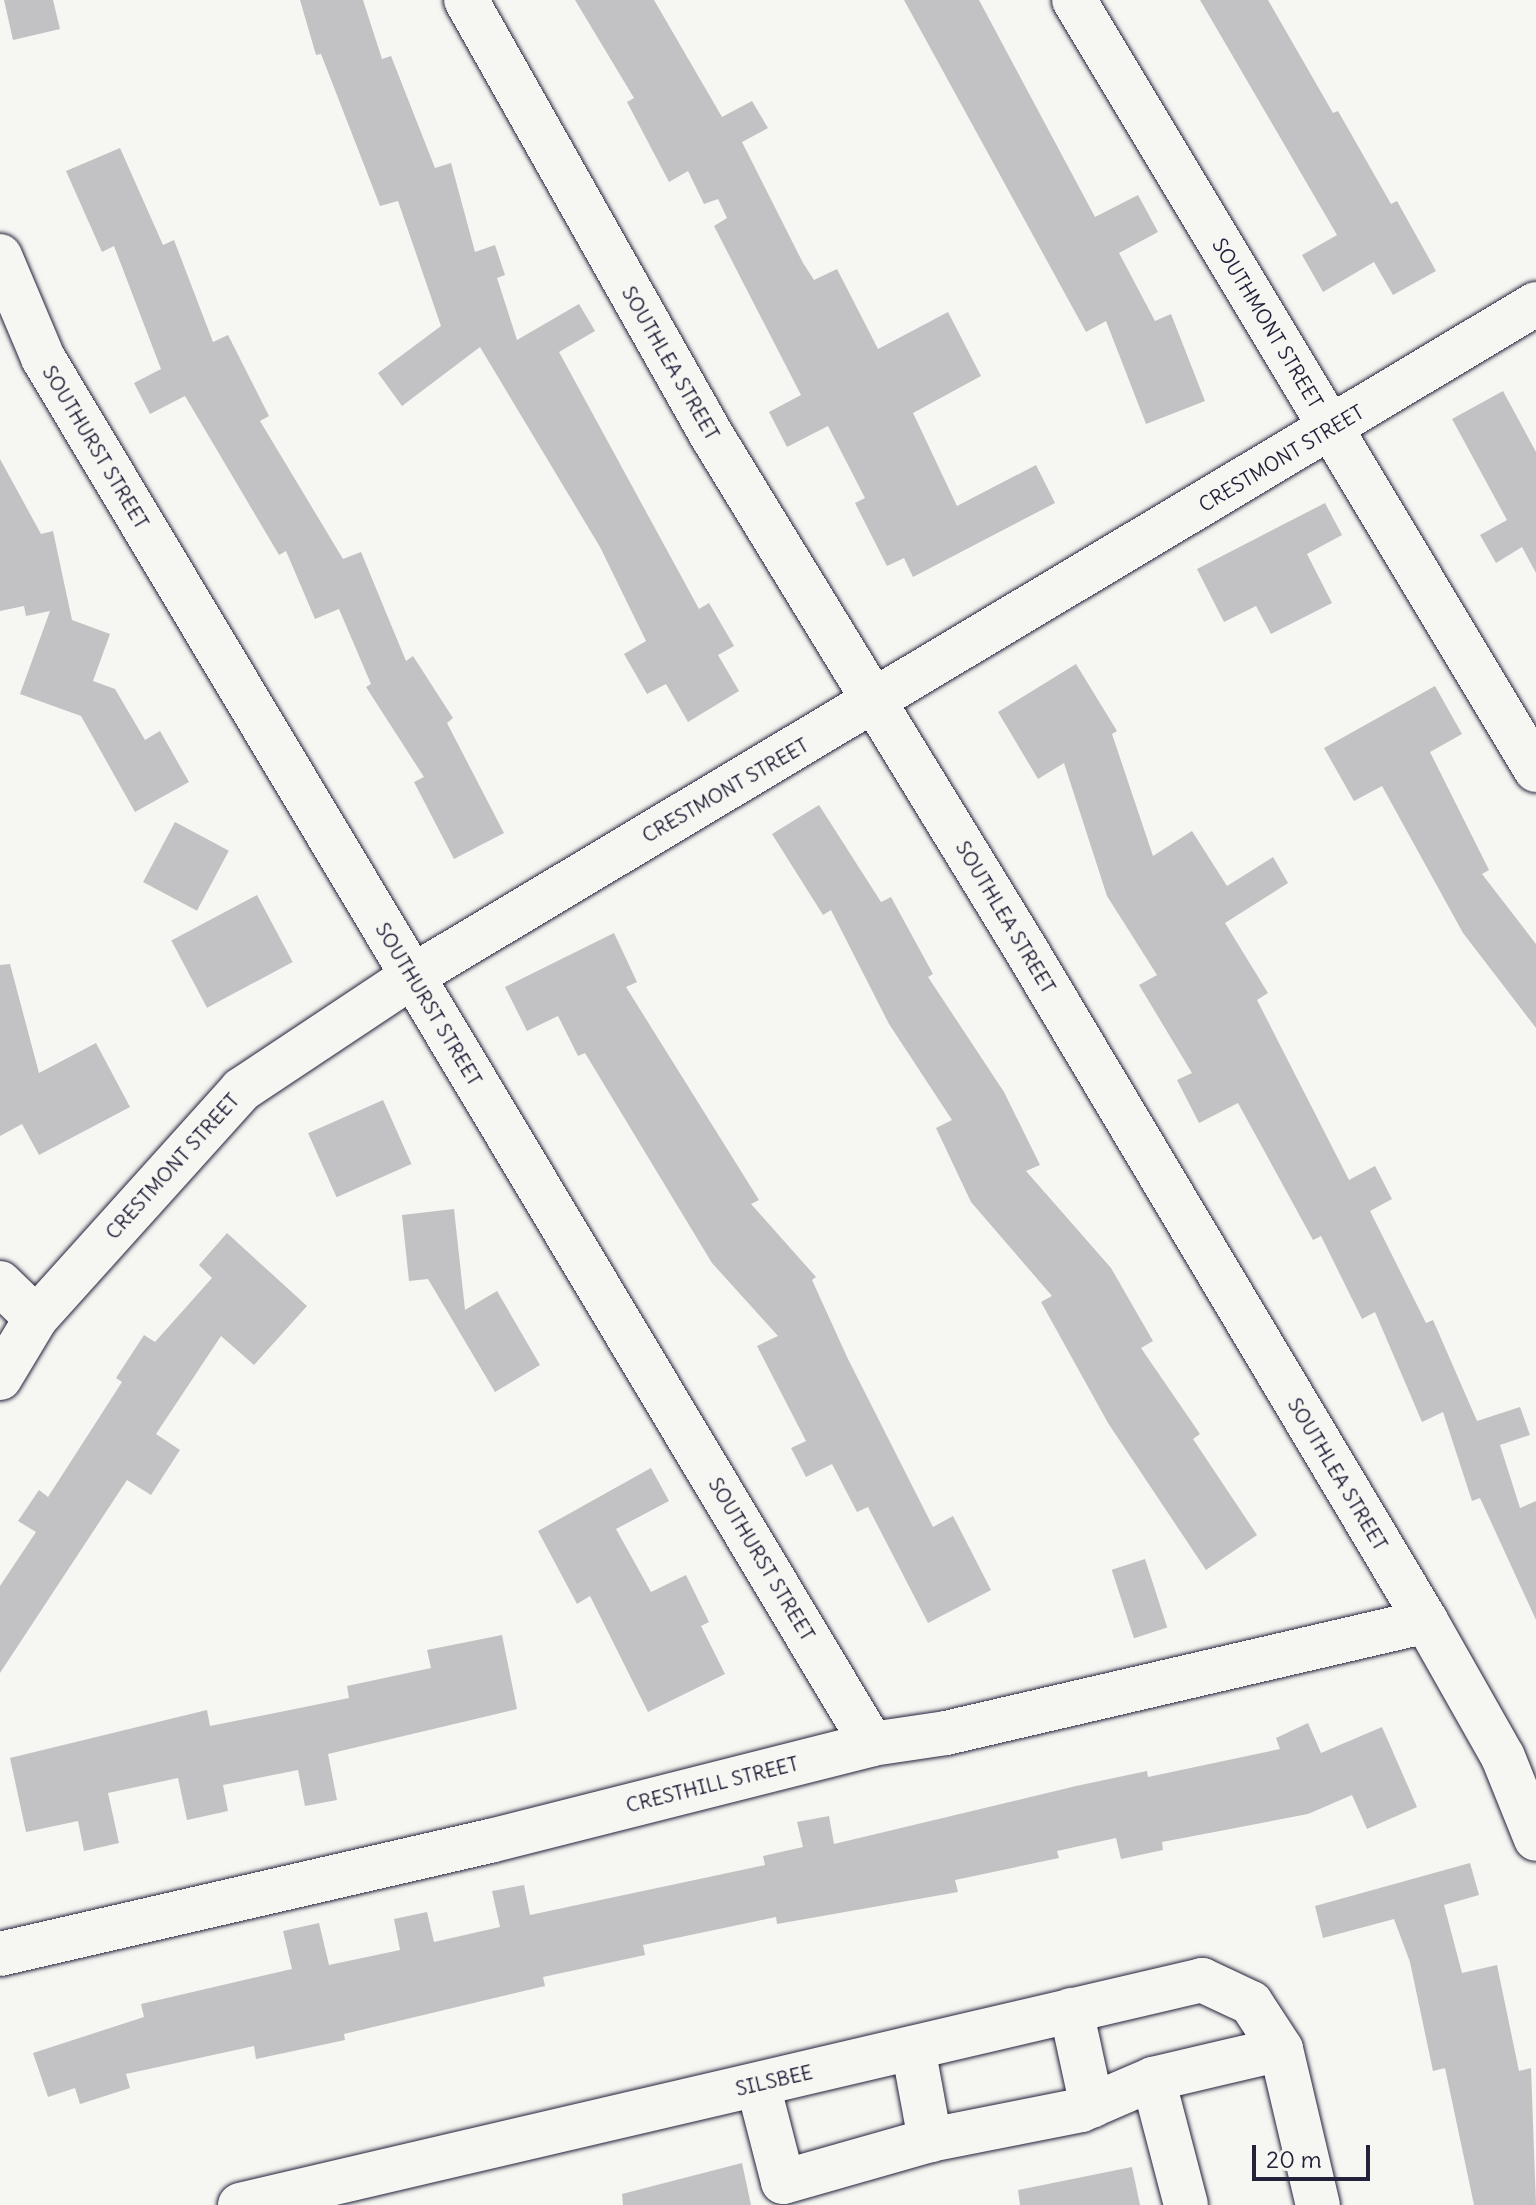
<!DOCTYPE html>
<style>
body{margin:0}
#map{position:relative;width:1536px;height:2205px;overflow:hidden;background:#f6f6f2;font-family:Delius,sans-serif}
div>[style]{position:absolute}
.building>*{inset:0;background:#c2c2c4;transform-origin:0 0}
.roads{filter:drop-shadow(0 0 2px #22223b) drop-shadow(0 0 2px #22223b)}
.minor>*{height:44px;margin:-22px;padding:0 22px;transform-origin:22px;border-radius:22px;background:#f6f6f2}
span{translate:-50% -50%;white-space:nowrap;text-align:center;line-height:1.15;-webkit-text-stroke:7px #f6f6f2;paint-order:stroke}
.street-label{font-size:20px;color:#22223b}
.scale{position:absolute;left:1252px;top:2145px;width:118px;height:36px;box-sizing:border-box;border:4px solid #22223b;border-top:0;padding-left:10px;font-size:24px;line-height:28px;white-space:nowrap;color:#22223b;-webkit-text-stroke:6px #f6f6f2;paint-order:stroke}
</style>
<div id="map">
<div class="building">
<div style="clip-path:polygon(4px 0,53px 0,60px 29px,13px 40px)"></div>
<div style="clip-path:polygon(300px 0,363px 0,382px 59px,391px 56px,435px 168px,451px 163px,475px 252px,495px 245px,505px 275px,497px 278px,517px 340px,579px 304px,595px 331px,559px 352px,699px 609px,709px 603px,734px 646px,718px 655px,739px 691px,688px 722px,666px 684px,647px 694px,624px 654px,646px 641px,600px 547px,480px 347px,402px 406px,378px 373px,441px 326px,398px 201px,380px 206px,321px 54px,316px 55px)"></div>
<div style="clip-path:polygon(575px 0,654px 0,722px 117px,752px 101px,768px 128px,742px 142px,803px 263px,814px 280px,837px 269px,878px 349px,948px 312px,981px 376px,913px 413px,957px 506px,1036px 465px,1055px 503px,913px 577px,904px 558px,887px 566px,855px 503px,865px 498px,828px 426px,787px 447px,769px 412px,801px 395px,714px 226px,727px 218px,718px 199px,704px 204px,688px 171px,669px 182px,627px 102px,634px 98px)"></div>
<div style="clip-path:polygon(904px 0,979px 0,1095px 217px,1138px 195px,1158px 232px,1119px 253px,1155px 321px,1171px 314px,1205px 401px,1146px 424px,1106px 321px,1086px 332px)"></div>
<div style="clip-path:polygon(1200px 0,1268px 0,1333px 113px,1338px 111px,1391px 204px,1397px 201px,1436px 271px,1393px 295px,1374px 262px,1323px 292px,1302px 255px,1337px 235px)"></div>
<div style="clip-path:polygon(120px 148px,163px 245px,174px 240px,213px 342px,228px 335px,269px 416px,260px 421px,343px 559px,361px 552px,406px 661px,413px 656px,453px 718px,447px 723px,504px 833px,454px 859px,414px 782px,424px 777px,366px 687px,371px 684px,339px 609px,315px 619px,286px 551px,279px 555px,185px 396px,150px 414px,134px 383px,161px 369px,114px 246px,102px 252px,66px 171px)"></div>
<div style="clip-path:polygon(1503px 391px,1536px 452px,1536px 573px,1522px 547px,1496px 563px,1480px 535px,1507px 520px,1452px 419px)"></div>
<div style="clip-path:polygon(0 459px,41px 534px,53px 531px,72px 620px,110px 634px,93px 681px,115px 689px,145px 740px,160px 731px,189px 782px,135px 812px,81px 716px,20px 694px,50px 611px,26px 616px,24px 606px,0 611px)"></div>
<div style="clip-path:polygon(1325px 503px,1342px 535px,1307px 554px,1332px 603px,1271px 634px,1256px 606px,1224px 622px,1197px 569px)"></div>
<div style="clip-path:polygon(1076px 664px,1117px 731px,1112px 734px,1153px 856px,1192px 831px,1227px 886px,1273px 857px,1288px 883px,1225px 923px,1268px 993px,1257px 1000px,1349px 1180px,1375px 1166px,1392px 1199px,1370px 1211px,1426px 1323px,1433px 1320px,1477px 1421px,1520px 1407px,1530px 1435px,1500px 1445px,1520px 1508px,1536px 1501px,1536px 1620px,1480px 1498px,1472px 1501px,1443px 1412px,1422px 1422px,1375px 1312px,1362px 1319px,1321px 1236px,1313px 1240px,1238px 1103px,1199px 1123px,1177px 1080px,1192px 1073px,1139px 985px,1157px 975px,1107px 896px,1064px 763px,1038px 779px,998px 712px)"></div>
<div style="clip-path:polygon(1435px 686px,1462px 734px,1430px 752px,1489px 870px,1482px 874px,1536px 944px,1536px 1028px,1463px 933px,1382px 786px,1354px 801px,1324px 748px)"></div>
<div style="clip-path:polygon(819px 805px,881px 902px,891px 897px,933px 974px,928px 977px,1004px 1092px,1040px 1165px,1026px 1171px,1111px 1268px,1153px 1341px,1141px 1348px,1200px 1434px,1193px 1439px,1257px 1535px,1206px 1570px,1108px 1423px,1041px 1302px,1052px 1296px,971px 1202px,936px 1128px,952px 1120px,889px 1024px,831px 910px,823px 915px,772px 834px)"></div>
<div style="left:175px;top:822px;width:61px;height:68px;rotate:28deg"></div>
<div style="left:257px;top:895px;width:76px;height:97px;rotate:62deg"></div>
<div style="clip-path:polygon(614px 933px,637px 982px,626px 987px,759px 1200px,751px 1204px,816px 1277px,812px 1280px,848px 1359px,933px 1527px,953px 1516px,991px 1590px,928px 1623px,868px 1507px,857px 1512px,832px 1464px,806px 1477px,791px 1448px,806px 1441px,757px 1346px,778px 1336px,712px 1263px,585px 1053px,578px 1056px,558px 1016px,527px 1031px,505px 987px)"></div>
<div style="clip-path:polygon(10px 964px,39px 1073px,96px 1043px,130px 1107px,39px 1155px,22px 1124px,0 1136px,0 965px)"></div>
<div style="left:383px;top:1100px;width:70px;height:82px;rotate:66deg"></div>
<div style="clip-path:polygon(454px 1209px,465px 1310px,497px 1291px,540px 1365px,495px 1392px,428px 1279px,409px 1281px,402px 1215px)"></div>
<div style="clip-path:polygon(227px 1233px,307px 1306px,254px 1365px,221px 1336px,156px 1434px,180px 1450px,151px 1495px,127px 1480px,0 1673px,0 1586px,36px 1532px,18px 1521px,39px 1490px,48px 1497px,122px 1382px,116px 1378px,144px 1335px,155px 1342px,212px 1278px,199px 1265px)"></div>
<div style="clip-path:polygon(651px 1468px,669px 1501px,616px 1529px,651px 1592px,686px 1575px,709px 1622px,701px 1626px,725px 1674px,648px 1712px,590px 1596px,577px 1604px,538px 1531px)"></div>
<div style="left:1145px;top:1559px;width:72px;height:35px;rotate:72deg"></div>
<div style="clip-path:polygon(502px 1635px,517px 1709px,328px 1754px,337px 1800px,305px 1806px,298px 1770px,223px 1785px,228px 1811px,187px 1820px,178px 1778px,108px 1793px,119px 1843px,84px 1851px,78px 1821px,26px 1832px,10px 1758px,207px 1710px,210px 1726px,349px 1698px,347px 1686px,431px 1668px,427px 1650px)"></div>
<div style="clip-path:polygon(1308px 1723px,1321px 1753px,1382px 1727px,1417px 1807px,1367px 1829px,1352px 1795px,1308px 1814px,1162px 1842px,1163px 1850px,1121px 1859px,1116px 1838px,1057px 1851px,1059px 1858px,955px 1880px,958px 1892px,777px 1924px,776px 1917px,643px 1945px,645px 1955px,543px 1977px,545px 1986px,344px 2034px,345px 2040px,256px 2059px,254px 2046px,126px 2074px,130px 2088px,80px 2104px,75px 2088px,48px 2097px,33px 2053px,144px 2017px,141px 2004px,292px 1969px,283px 1931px,319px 1923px,329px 1965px,400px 1950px,394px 1919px,427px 1912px,434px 1942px,500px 1927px,492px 1891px,524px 1885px,530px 1915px,765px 1865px,763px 1856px,803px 1847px,797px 1822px,829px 1816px,834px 1844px,1076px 1786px,1147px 1771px,1148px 1777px,1280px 1749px,1276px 1738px)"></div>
<div style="clip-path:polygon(1470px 1863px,1479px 1895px,1444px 1905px,1462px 1973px,1497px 1965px,1519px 2071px,1531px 2068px,1536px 2205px,1474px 2205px,1445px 2068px,1433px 2071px,1410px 1962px,1394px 1919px,1323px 1938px,1315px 1906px)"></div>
<div style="clip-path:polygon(742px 2163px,751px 2205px,623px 2205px,622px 2194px)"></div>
<div style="clip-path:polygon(1132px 2167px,1140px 2205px,1020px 2205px,1018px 2190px)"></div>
</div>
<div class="roads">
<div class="minor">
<div style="left:466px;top:0;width:501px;rotate:60.57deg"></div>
<div style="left:712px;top:436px;width:600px;rotate:58.56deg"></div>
<div style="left:1025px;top:948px;width:783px;rotate:59.21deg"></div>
<div style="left:1426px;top:1621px;width:156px;rotate:60.5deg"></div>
<div style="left:1503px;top:1757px;width:88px;rotate:68.1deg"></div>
<div style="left:1074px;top:0;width:898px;rotate:59.04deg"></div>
<div style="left:0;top:256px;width:111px;rotate:67.1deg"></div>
<div style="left:43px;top:358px;width:1615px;rotate:59.12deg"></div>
<div style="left:0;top:1283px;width:50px;rotate:44.2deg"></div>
<div style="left:0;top:1378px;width:70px;rotate:-59deg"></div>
<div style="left:36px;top:1318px;width:307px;rotate:-48deg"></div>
<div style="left:241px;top:1090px;width:204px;rotate:-33.6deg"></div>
<div style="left:411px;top:977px;width:1311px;rotate:-30.89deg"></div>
<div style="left:0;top:1954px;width:503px;rotate:-12.99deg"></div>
<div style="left:490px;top:1841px;width:394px;rotate:-14.2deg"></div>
<div style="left:872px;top:1744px;width:75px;rotate:-8.5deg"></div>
<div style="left:946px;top:1733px;width:493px;rotate:-13.1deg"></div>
<div style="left:1071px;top:2010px;width:98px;rotate:77.7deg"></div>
<div style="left:913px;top:2048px;width:94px;rotate:79.5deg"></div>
<div style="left:1153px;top:2079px;width:130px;rotate:75.3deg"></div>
<div style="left:758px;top:2085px;width:100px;rotate:75.5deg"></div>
<div style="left:783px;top:2182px;width:153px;rotate:-15.9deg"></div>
<div style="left:930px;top:2140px;width:154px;rotate:-11.2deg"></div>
<div style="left:1081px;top:2110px;width:78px;rotate:-23.3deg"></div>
<div style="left:1153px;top:2079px;width:131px;rotate:-13.2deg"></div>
<div style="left:240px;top:2205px;width:988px;rotate:-13.16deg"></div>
<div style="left:1202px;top:1980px;width:54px;rotate:25.1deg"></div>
<div style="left:1251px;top:2003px;width:55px;rotate:56.9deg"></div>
<div style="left:1281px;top:2049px;width:160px;rotate:76.7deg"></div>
</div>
</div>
<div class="street-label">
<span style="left:1268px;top:323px;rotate:59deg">SOUTHMONT STREET</span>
<span style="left:671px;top:363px;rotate:60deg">SOUTHLEA STREET</span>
<span style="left:96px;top:447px;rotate:59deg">SOUTHURST STREET</span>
<span style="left:1281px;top:458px;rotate:-31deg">CRESTMONT STREET</span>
<span style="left:725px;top:790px;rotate:-30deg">CRESTMONT STREET</span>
<span style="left:1006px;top:917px;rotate:59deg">SOUTHLEA STREET</span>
<span style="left:429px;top:1004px;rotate:59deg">SOUTHURST STREET</span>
<span style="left:172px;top:1166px;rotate:-48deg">CRESTMONT STREET</span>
<span style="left:1338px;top:1474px;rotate:59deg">SOUTHLEA STREET</span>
<span style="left:762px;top:1559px;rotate:59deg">SOUTHURST STREET</span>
<span style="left:712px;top:1784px;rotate:-14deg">CRESTHILL STREET</span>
<span style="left:774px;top:2080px;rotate:-13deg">SILSBEE</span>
</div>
<div class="scale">20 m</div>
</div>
